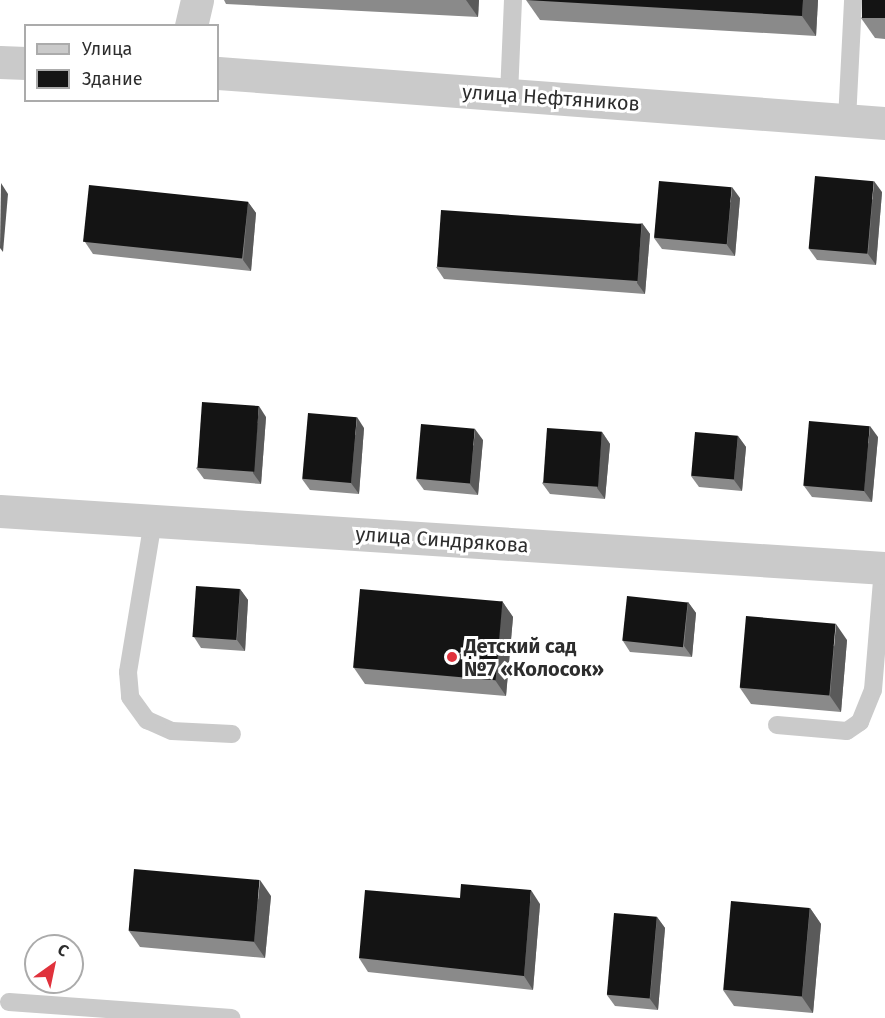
<!DOCTYPE html>
<meta charset="utf-8">
<style>
body{margin:0}
#map{position:relative;width:885px;height:1018px;overflow:hidden;background:#fff;font-family:"Fira Sans",sans-serif}
div>[style]{position:absolute}
.service>*{height:18px;margin:-9px;padding:0 9px;transform-origin:9px;border-radius:9px;background:#cacaca}
.minor>*{height:33px;margin:-16.5px;padding:0 16.5px;transform-origin:16.5px;border-radius:16.5px;background:#cacaca}
.wall>*{inset:0;background:#8a8a8a}
.shaded-wall>*{inset:0;background:#5a5a5a}
.building>*{inset:0;background:#141414;transform-origin:0 0}
.dots>*{width:16px;height:16px;translate:-50% -50%;box-sizing:border-box;border:3px solid #fff;border-radius:50%}
span{translate:-50% -50%;white-space:nowrap;text-align:center;line-height:1.15;-webkit-text-stroke:6px #fff;paint-order:stroke}
.street-label{font-size:20px;color:#2d2d2d}
.poi-label{font-size:20px;color:#2d2d2d;font-weight:700}
.left{translate:0 -50%;text-align:left}
.legend{position:absolute;left:24px;top:24px;width:195px;height:78px;box-sizing:border-box;background:#fff;border:2px solid #ababab;margin:0;padding:8px 10px;list-style:none;font-size:18px;color:#2d2d2d}
.legend li{display:flex;align-items:center;gap:12px;height:30px}
.legend b{width:30px;border:2px solid #ababab}
.north{position:absolute;left:24px;top:934px;width:60px;height:60px;box-sizing:border-box;background:#fff;border:2px solid #ababab;border-radius:50%;rotate:33deg;font-size:16px;font-weight:700;line-height:24px;text-align:center;color:#2d2d2d}
.north::after{content:'';display:block;margin:auto;width:21px;height:27px;background:#e0323c;clip-path:polygon(50% 0,100% 100%,50% 72%,0 100%)}
</style>
<div id="map">
<div class="service">
<div style="left:509px;top:95px;width:95px;rotate:-87.6deg"></div>
<div style="left:847px;top:120px;width:120px;rotate:-87.1deg"></div>
<div style="left:153px;top:521px;width:153px;rotate:99.4deg"></div>
<div style="left:128px;top:672px;width:25px;rotate:85deg"></div>
<div style="left:130px;top:697px;width:29px;rotate:54deg"></div>
<div style="left:147px;top:720px;width:27px;rotate:24deg"></div>
<div style="left:172px;top:731px;width:60px;rotate:2.9deg"></div>
<div style="left:777px;top:725px;width:70px;rotate:4.9deg"></div>
<div style="left:847px;top:731px;width:16px;rotate:-35deg"></div>
<div style="left:860px;top:722px;width:35px;rotate:-68deg"></div>
<div style="left:873px;top:690px;width:122px;rotate:-85.3deg"></div>
<div style="left:9px;top:1002px;width:223px;rotate:4.1deg"></div>
</div>
<div class="minor">
<div style="left:191px;top:26px;width:27px;rotate:-77deg"></div>
<div style="left:0;top:62px;width:26px;rotate:2deg"></div>
<div style="left:218px;top:73px;width:669px;rotate:4.29deg"></div>
<div style="left:0;top:511px;width:887px;rotate:3.69deg"></div>
</div>
<div class="wall">
<div style="clip-path:polygon(224px 0,479px 0,478px 17px,226px 4px)"></div>
<div style="clip-path:polygon(526px 0,818px 0,816px 36px,540px 20px)"></div>
<div style="clip-path:polygon(885px 0,885px 39px,875px 38px,861px 18px)"></div>
<div style="clip-path:polygon(882px 192px,876px 265px,817px 260px,809px 249px)"></div>
<div style="clip-path:polygon(740px 198px,735px 256px,662px 249px,654px 238px)"></div>
<div style="clip-path:polygon(248px 202px,256px 213px,251px 271px,93px 254px,85px 242px)"></div>
<div style="clip-path:polygon(642px 223px,650px 234px,645px 294px,444px 279px,436px 267px)"></div>
<div style="clip-path:polygon(266px 417px,261px 484px,204px 479px,196px 468px)"></div>
<div style="clip-path:polygon(364px 428px,359px 494px,310px 490px,302px 479px)"></div>
<div style="clip-path:polygon(602px 432px,610px 444px,605px 499px,550px 494px,542px 483px)"></div>
<div style="clip-path:polygon(738px 436px,746px 447px,742px 491px,699px 487px,691px 476px)"></div>
<div style="clip-path:polygon(878px 437px,872px 502px,812px 497px,804px 486px)"></div>
<div style="clip-path:polygon(483px 440px,478px 495px,424px 490px,416px 479px)"></div>
<div style="clip-path:polygon(240px 589px,248px 600px,245px 651px,201px 648px,194px 637px)"></div>
<div style="clip-path:polygon(502px 601px,513px 617px,506px 696px,365px 684px,354px 668px)"></div>
<div style="clip-path:polygon(688px 602px,696px 613px,692px 657px,630px 652px,623px 641px)"></div>
<div style="clip-path:polygon(847px 640px,841px 712px,751px 704px,740px 688px)"></div>
<div style="clip-path:polygon(271px 896px,265px 958px,140px 947px,129px 931px)"></div>
<div style="clip-path:polygon(460px 898px,540px 904px,533px 990px,368px 972px,359px 958px)"></div>
<div style="clip-path:polygon(810px 908px,821px 924px,813px 1013px,734px 1006px,723px 990px)"></div>
<div style="clip-path:polygon(657px 917px,665px 928px,658px 1010px,615px 1006px,607px 995px)"></div>
</div>
<div class="shaded-wall">
<div style="clip-path:polygon(466px 0,479px 0,478px 17px)"></div>
<div style="clip-path:polygon(803px 0,818px 0,816px 36px,802px 16px)"></div>
<div style="clip-path:polygon(874px 181px,882px 192px,876px 265px,868px 254px)"></div>
<div style="clip-path:polygon(1px 183px,8px 194px,3px 252px,0 248px)"></div>
<div style="clip-path:polygon(732px 187px,740px 198px,735px 256px,727px 245px)"></div>
<div style="clip-path:polygon(248px 202px,256px 213px,251px 271px,243px 260px)"></div>
<div style="clip-path:polygon(642px 223px,650px 234px,645px 294px,637px 283px)"></div>
<div style="clip-path:polygon(259px 406px,266px 417px,261px 484px,253px 473px)"></div>
<div style="clip-path:polygon(357px 417px,364px 428px,359px 494px,351px 483px)"></div>
<div style="clip-path:polygon(870px 426px,878px 437px,872px 502px,864px 491px)"></div>
<div style="clip-path:polygon(475px 429px,483px 440px,478px 495px,470px 484px)"></div>
<div style="clip-path:polygon(602px 432px,610px 444px,605px 499px,597px 488px)"></div>
<div style="clip-path:polygon(738px 436px,746px 447px,742px 491px,734px 480px)"></div>
<div style="clip-path:polygon(240px 589px,248px 600px,245px 651px,237px 640px)"></div>
<div style="clip-path:polygon(502px 601px,513px 617px,506px 696px,495px 680px)"></div>
<div style="clip-path:polygon(688px 602px,696px 613px,692px 657px,684px 646px)"></div>
<div style="clip-path:polygon(836px 624px,847px 640px,841px 712px,830px 696px)"></div>
<div style="clip-path:polygon(260px 880px,271px 896px,265px 958px,254px 942px)"></div>
<div style="clip-path:polygon(531px 890px,540px 904px,533px 990px,524px 976px)"></div>
<div style="clip-path:polygon(810px 908px,821px 924px,813px 1013px,802px 997px)"></div>
<div style="clip-path:polygon(657px 917px,665px 928px,658px 1010px,650px 999px)"></div>
</div>
<div class="building">
<div style="clip-path:polygon(526px 0,803px 0,802px 16px)"></div>
<div style="left:862px;top:0;width:23px;height:18px"></div>
<div style="left:815px;top:176px;width:59px;height:73px;rotate:5deg"></div>
<div style="left:659px;top:181px;width:73px;height:57px;rotate:5deg"></div>
<div style="left:89px;top:185px;width:160px;height:57px;rotate:6deg"></div>
<div style="left:441px;top:210px;width:201px;height:57px;rotate:4deg"></div>
<div style="left:202px;top:402px;width:57px;height:66px;rotate:4deg"></div>
<div style="left:308px;top:413px;width:49px;height:66px;rotate:5deg"></div>
<div style="left:809px;top:421px;width:61px;height:65px;rotate:5deg"></div>
<div style="left:421px;top:424px;width:54px;height:55px;rotate:5deg"></div>
<div style="left:547px;top:428px;width:55px;height:55px;rotate:4deg"></div>
<div style="left:695px;top:432px;width:43px;height:44px;rotate:5deg"></div>
<div style="left:196px;top:586px;width:44px;height:51px;rotate:4deg"></div>
<div style="left:360px;top:589px;width:143px;height:79px;rotate:5deg"></div>
<div style="left:627px;top:596px;width:61px;height:45px;rotate:6deg"></div>
<div style="left:746px;top:616px;width:90px;height:72px;rotate:5deg"></div>
<div style="left:134px;top:869px;width:126px;height:62px;rotate:5deg"></div>
<div style="clip-path:polygon(461px 884px,531px 890px,524px 976px,359px 958px,365px 890px,460px 898px)"></div>
<div style="left:731px;top:901px;width:79px;height:89px;rotate:5deg"></div>
<div style="left:614px;top:913px;width:43px;height:82px;rotate:5deg"></div>
</div>
<div class="dots">
<div style="left:452px;top:657px;background:#e0323c"></div>
</div>
<div class="street-label">
<span style="left:551px;top:98px;rotate:4deg">улица Нефтяников</span>
<span style="left:442px;top:540px;rotate:4deg">улица Синдрякова</span>
</div>
<div class="poi-label">
<span class="left" style="left:464px;top:658px">Детский сад<br>№7 «Колосок»</span>
</div>
<ul class="legend">
<li><b style="height:8px;background:#cacaca"></b>Улица</li>
<li><b style="height:16px;background:#141414"></b>Здание</li>
</ul>
<div class="north">С</div>
</div>
